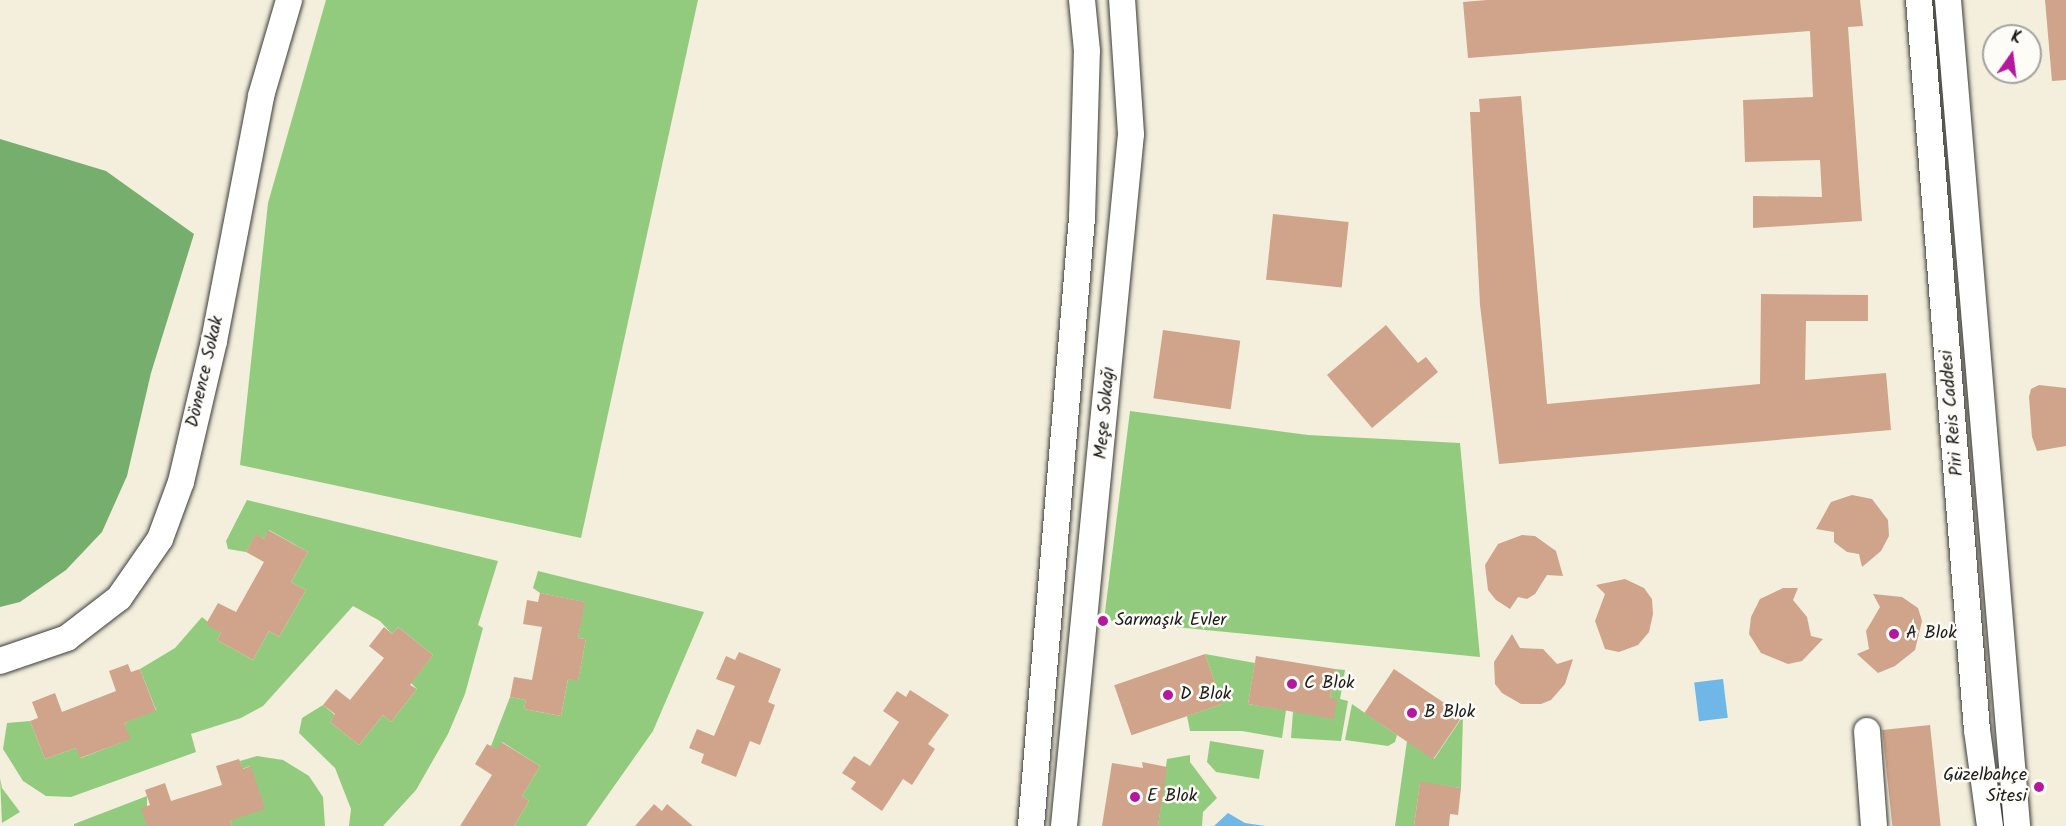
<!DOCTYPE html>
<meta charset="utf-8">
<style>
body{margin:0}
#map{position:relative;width:2066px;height:826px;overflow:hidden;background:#f3efdc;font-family:Kalam,sans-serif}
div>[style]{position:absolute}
.green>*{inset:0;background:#93cb7e}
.forest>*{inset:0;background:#76af6d}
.water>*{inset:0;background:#6eb7e6;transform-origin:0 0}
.building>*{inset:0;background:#cfa48a;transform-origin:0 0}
.roads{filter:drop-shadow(0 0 2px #3c3c39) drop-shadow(0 0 2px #3c3c39)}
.minor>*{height:26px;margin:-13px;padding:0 13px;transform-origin:13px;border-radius:13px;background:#fff}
.dots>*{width:16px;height:16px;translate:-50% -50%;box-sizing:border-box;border:3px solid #fdfcf7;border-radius:50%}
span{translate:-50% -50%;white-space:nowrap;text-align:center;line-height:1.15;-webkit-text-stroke:5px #fdfcf7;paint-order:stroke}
.street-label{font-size:18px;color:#1c1c1c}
.poi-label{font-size:18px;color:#1c1c1c}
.left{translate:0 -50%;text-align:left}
.right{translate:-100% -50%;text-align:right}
.north{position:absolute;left:1982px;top:24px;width:60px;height:60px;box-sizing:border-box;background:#fdfcf7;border:2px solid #a3a29f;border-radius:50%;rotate:14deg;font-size:16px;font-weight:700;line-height:24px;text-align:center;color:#1c1c1c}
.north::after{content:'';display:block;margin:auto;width:21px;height:27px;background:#b5179e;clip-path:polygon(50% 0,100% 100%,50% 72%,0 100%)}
</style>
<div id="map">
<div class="green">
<div style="clip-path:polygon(326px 0,698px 0,581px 538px,240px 465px,268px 203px)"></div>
<div style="clip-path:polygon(1130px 411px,1308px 435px,1460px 443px,1480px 657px,1104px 620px)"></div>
<div style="clip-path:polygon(247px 500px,498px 561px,478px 625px,483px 628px,465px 694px,448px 734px,416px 790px,383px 826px,349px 826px,351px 809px,335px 768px,299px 733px,302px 718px,323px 705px,335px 715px,330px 722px,359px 745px,383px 715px,391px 722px,417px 689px,411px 683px,433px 655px,398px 627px,392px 634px,380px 621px,353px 606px,263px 706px,241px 718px,191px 734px,196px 752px,71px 797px,46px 796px,23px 781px,3px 749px,7px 723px,30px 721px,45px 759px,76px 748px,81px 758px,130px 739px,124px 723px,156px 710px,140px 669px,175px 648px,202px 617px,221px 633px,217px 640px,253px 660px,269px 631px,279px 637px,306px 590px,291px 582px,308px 552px,269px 530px,264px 539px,256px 535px,246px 552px,228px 549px,226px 541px)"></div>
<div style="clip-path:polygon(538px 571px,704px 612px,653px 731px,586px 826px,514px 826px,529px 801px,522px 796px,540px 766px,502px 742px,497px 750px,491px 746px,510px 697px,526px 700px,524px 709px,561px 716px,568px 679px,578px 680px,586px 639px,578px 638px,584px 602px,540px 593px,533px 588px)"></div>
<div style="clip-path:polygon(1205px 654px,1255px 663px,1248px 704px,1286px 710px,1282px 738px,1242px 731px,1190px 731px,1187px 716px,1222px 704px)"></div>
<div style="clip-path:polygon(1335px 669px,1345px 670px,1340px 699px,1348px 701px,1341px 741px,1291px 738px,1293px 712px,1330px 698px)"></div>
<div style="clip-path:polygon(1352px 704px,1397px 735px,1395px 742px,1388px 746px,1345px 740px)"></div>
<div style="clip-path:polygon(1463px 716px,1461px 788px,1420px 783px,1414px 826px,1395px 826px,1407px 741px,1434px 759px)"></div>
<div style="clip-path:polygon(1210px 741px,1264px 750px,1259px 779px,1216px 772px,1207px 762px)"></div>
<div style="clip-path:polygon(1190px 755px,1190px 762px,1217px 798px,1203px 812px,1202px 826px,1158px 826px,1167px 759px)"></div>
<div style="clip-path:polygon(257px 756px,283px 760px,309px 776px,323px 797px,325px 826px,232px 826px,230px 821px,250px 766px,242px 769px,240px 761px)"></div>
<div style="clip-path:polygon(0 778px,2px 788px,20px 812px,2px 823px)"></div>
<div style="clip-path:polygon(147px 796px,147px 826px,74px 826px,74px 824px)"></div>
</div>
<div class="forest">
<div style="clip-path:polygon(0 139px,106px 171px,194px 234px,151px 373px,127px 476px,102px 532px,66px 570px,20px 602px,0 607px)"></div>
</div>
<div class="water">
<div style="left:1723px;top:679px;width:39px;height:29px;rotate:83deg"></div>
<div style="clip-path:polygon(1228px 813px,1245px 823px,1265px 826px,1214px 826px)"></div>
</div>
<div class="building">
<div style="clip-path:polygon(1487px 0,1860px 0,1863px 26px,1848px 27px,1862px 221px,1753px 228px,1753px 196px,1822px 197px,1820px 160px,1745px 162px,1743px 100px,1813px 97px,1810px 31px,1468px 58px,1463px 2px)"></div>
<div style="clip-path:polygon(2045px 0,2066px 0,2066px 80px,2052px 81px)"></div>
<div style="clip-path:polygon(1521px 96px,1547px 404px,1760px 384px,1761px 294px,1868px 295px,1868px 321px,1806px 321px,1805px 380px,1886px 373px,1891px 430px,1499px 464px,1480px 305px,1470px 112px,1480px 112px,1479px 99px)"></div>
<div style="left:1273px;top:214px;width:76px;height:66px;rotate:6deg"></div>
<div style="clip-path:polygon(1386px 325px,1418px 363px,1426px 357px,1438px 372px,1372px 428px,1327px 375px)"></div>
<div style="left:1163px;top:330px;width:78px;height:69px;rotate:8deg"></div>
<div style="clip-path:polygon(2039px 385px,2066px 388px,2066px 446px,2037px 451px,2032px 437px,2029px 397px,2031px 389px)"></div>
<div style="clip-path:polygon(1852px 495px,1872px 499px,1888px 520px,1889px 536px,1881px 551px,1862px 567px,1859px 554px,1847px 552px,1834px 542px,1834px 532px,1816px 529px,1831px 502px)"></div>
<div style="clip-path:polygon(268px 530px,308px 552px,291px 582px,306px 590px,279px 637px,269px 631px,253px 660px,217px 640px,221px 633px,206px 624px,218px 603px,236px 612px,264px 562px,246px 552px,256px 534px,264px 539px)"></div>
<div style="clip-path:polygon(1522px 535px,1535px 536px,1556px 551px,1563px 576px,1547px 575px,1535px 594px,1527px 599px,1518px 597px,1510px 609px,1496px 600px,1488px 590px,1485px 565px,1498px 544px)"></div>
<div style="clip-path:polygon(1625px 579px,1644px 588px,1652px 599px,1653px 614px,1649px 632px,1638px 645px,1619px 652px,1605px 649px,1595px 621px,1605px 594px,1596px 585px)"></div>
<div style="clip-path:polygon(1783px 588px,1798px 588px,1793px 600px,1807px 617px,1811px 636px,1823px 639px,1802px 661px,1788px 664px,1761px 653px,1749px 634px,1751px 617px,1760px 599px)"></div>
<div style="clip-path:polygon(540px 593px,585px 602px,578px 638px,586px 639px,578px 681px,568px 679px,561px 716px,524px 709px,526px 700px,510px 697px,514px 677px,532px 680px,542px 627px,523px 624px,527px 600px,538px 602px)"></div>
<div style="clip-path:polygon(1873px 594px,1902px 597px,1918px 608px,1922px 621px,1915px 650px,1895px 666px,1878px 673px,1857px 654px,1869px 649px,1866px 631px,1880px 607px)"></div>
<div style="clip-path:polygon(384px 627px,392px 634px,398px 627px,433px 655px,410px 685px,417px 689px,391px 722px,383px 715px,359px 745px,330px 722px,335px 714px,323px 705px,336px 689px,350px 700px,384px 658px,369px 646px)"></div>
<div style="clip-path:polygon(1512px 634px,1520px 648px,1543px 649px,1557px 664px,1573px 659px,1565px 684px,1551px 700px,1541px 704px,1521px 704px,1502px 693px,1495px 684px,1494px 662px)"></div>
<div style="clip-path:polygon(739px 652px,781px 669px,768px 702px,775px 705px,760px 745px,750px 741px,736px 777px,701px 763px,704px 754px,689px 748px,697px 729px,714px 736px,735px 686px,716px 679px,726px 656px,735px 660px)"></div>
<div style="left:1205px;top:654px;width:53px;height:96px;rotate:71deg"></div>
<div style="clip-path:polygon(1256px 656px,1335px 669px,1330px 698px,1337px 699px,1334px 719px,1248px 704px)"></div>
<div style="clip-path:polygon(128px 664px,131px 672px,140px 669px,156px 711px,124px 723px,131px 739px,80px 758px,76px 748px,45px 759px,30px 721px,38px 718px,32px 702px,55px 693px,62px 712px,116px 691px,109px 671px)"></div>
<div style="left:1394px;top:669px;width:83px;height:53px;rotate:34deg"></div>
<div style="clip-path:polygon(910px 690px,949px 715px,928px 744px,935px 749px,912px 785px,903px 779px,882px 811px,851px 789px,856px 782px,842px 773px,854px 756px,870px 766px,899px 722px,883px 711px,897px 691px,906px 697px)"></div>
<div style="left:1930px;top:725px;width:102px;height:48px;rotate:84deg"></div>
<div style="clip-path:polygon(501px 742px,540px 766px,522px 796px,529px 801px,514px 826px,460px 826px,492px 775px,475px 764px,487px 744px,497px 749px)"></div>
<div style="clip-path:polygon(239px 759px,243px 769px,251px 766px,265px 809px,230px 821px,232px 826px,147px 826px,141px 808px,150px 805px,145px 790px,165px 783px,171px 801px,222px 785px,216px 766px)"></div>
<div style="clip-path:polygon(1142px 762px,1167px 767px,1158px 826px,1102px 826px,1112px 763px,1143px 768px)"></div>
<div style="clip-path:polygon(1420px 782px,1461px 788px,1458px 815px,1450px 814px,1449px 826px,1414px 826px)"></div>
<div style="clip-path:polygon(654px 804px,662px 811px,667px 804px,693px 826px,635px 826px)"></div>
</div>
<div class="roads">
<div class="minor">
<div style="left:1919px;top:0;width:732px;rotate:85.46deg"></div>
<div style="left:1977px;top:730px;width:97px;rotate:82.3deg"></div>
<div style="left:1948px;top:0;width:829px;rotate:85.22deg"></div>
<div style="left:0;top:661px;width:71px;rotate:-18.9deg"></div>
<div style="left:67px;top:638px;width:66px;rotate:-37.6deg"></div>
<div style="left:119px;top:598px;width:72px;rotate:-55.2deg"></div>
<div style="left:160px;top:539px;width:61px;rotate:-69.8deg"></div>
<div style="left:181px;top:482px;width:145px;rotate:-76.8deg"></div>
<div style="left:214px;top:341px;width:249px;rotate:-79.1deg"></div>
<div style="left:261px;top:96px;width:100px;rotate:-73.7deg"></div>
<div style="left:1867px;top:731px;width:95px;rotate:85.8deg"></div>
<div style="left:1031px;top:826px;width:611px;rotate:-85.21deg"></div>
<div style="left:1082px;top:217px;width:166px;rotate:-88.3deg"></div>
<div style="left:1087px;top:51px;width:51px;rotate:-95.6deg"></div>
<div style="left:1064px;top:826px;width:695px;rotate:-84.47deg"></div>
<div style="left:1131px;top:134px;width:134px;rotate:-93.8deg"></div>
</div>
</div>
<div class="dots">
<div style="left:1103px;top:621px;background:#b5179e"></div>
<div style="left:1894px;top:634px;background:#b5179e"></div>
<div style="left:1292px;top:684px;background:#b5179e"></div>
<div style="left:1168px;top:695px;background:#b5179e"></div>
<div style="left:1412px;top:713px;background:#b5179e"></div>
<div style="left:2039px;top:787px;background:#b5179e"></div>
<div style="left:1135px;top:797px;background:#b5179e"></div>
</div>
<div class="street-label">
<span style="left:206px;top:372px;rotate:-77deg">Dönence Sokak</span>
<span style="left:1106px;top:413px;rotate:-85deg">Meşe Sokağı</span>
<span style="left:1953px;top:413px;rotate:-95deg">Piri Reis Caddesi</span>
</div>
<div class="poi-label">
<span class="left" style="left:1115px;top:621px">Sarmaşık Evler</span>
<span class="left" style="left:1906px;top:634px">A Blok</span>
<span class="left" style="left:1304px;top:684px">C Blok</span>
<span class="left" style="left:1180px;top:695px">D Blok</span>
<span class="left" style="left:1424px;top:713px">B Blok</span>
<span class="right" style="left:2027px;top:787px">Güzelbahçe<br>Sitesi</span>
<span class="left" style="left:1147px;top:797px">E Blok</span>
</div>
<div class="north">K</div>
</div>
